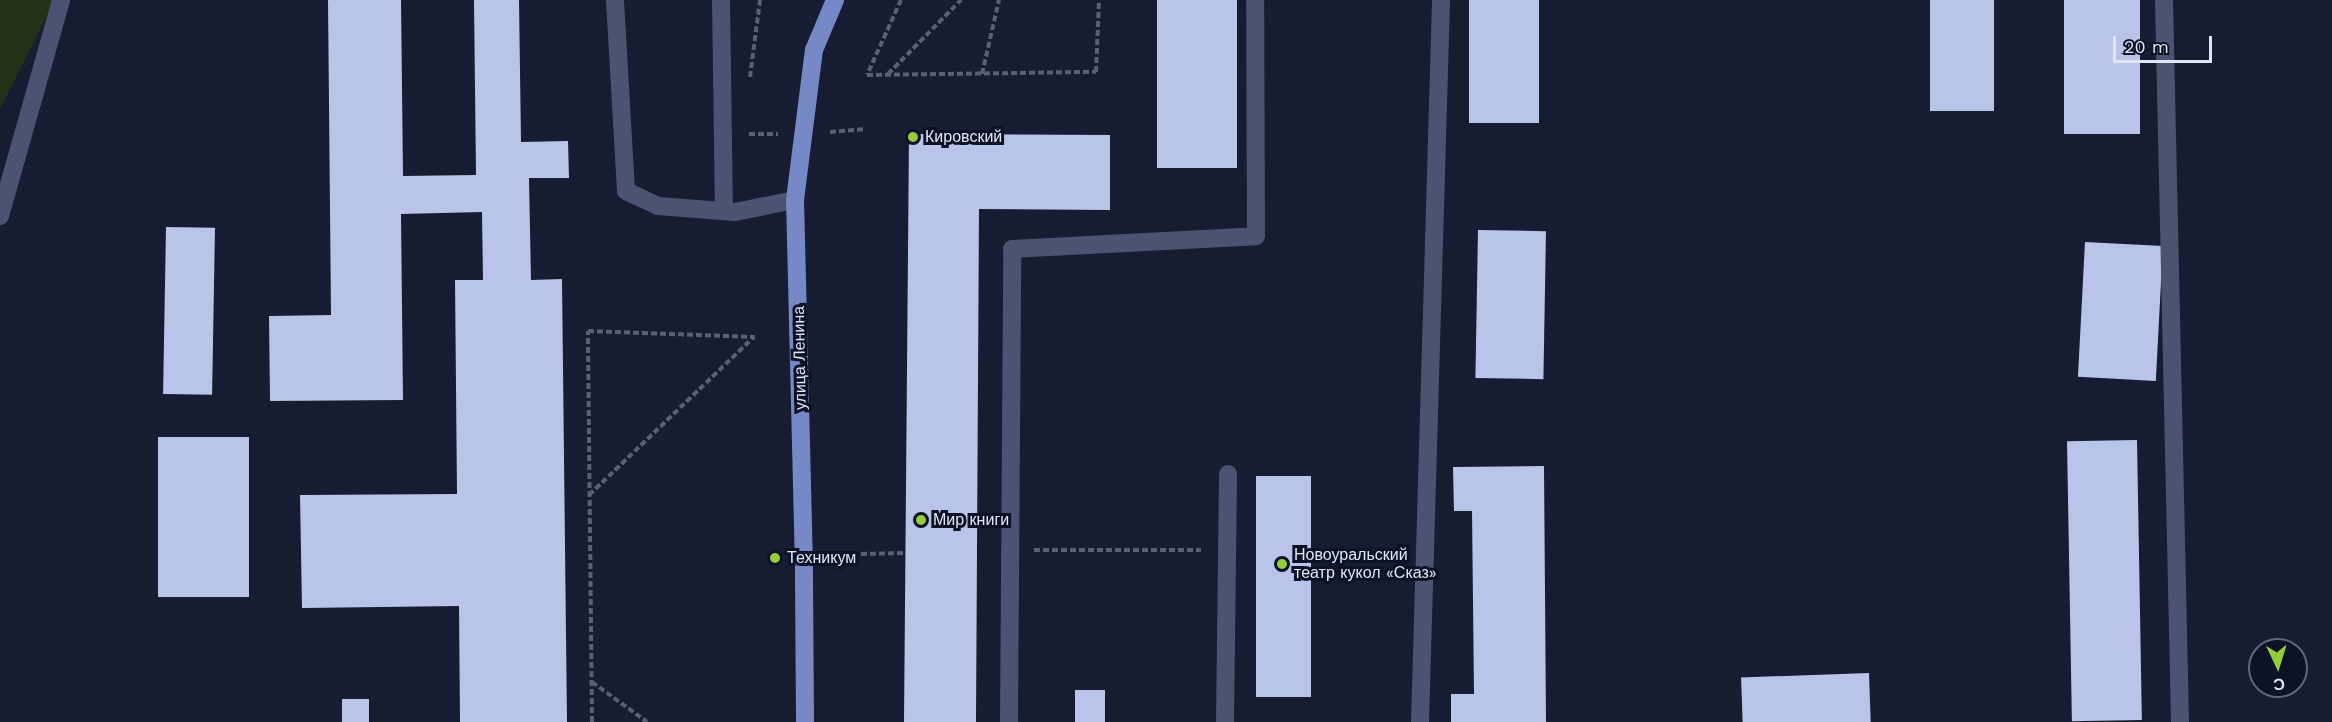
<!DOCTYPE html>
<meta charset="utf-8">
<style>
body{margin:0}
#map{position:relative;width:2332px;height:722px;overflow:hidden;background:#161c31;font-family:"Work Sans",sans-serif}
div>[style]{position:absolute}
.green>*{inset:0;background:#253116}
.building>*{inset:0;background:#b9c5e8;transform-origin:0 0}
.path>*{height:4px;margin-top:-2px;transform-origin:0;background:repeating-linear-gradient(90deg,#5a6073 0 6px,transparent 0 9px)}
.minor>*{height:18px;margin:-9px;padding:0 9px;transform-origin:9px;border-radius:9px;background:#4a5371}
.major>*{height:18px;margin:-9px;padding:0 9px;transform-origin:9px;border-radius:9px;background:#7788c6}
.dots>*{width:16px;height:16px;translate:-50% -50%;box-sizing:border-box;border:3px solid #0d1227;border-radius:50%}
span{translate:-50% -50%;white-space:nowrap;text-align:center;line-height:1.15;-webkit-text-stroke:6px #0d1227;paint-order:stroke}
.poi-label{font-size:16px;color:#e1e6f5}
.left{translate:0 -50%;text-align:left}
.street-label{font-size:16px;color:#e1e6f5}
.north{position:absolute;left:2248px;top:638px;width:60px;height:60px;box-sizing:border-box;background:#0d1227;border:2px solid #626779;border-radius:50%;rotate:176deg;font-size:16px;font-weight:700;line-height:24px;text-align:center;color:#e1e6f5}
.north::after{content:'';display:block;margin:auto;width:21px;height:27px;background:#93cd3d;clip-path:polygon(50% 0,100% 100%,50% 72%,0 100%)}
.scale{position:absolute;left:2113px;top:36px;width:99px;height:27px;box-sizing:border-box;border:3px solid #e1e6f5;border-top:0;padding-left:8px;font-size:18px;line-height:21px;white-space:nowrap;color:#e1e6f5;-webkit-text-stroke:4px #0d1227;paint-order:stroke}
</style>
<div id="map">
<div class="green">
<div style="clip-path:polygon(0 0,55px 0,0 109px)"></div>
</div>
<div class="building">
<div style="clip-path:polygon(328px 0,401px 0,403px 176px,476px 175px,474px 0,519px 0,521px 142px,568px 141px,569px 178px,529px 178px,531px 280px,562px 279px,567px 722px,460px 722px,459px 606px,302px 608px,300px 495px,457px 494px,455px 280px,483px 280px,482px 212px,401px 214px,403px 400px,270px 401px,269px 316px,331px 315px)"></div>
<div style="left:1157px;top:0;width:80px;height:168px"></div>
<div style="left:1469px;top:0;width:70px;height:123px"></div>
<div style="left:1930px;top:0;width:64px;height:111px"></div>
<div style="left:2064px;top:0;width:76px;height:134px"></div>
<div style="clip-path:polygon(909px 134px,1110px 135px,1110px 210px,979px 209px,976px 722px,904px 722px)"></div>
<div style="left:166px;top:227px;width:49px;height:167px;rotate:1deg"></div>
<div style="left:1478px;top:230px;width:68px;height:148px;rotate:1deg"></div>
<div style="left:2085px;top:242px;width:78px;height:135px;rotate:3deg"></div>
<div style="left:158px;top:437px;width:91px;height:160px"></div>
<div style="left:2137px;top:440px;width:280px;height:70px;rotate:89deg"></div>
<div style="clip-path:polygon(1544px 466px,1546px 722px,1451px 722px,1451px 694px,1474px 694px,1472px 511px,1454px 511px,1453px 467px)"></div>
<div style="left:1256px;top:476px;width:55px;height:221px"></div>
<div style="left:1869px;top:673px;width:49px;height:128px;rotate:88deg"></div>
<div style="left:1105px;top:690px;width:32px;height:30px;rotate:90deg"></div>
<div style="left:342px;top:699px;width:27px;height:23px"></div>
</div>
<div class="path">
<div style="left:901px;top:0;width:82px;rotate:114.4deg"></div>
<div style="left:867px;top:75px;width:229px;rotate:-0.8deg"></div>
<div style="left:1096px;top:72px;width:72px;rotate:-87.6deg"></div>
<div style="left:888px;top:74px;width:104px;rotate:-45.4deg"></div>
<div style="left:982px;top:74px;width:76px;rotate:-77.1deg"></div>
<div style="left:750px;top:77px;width:78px;rotate:-82.6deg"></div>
<div style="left:830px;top:132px;width:35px;rotate:-5deg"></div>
<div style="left:749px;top:134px;width:29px"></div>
<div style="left:589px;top:495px;width:228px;rotate:-43.8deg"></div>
<div style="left:1034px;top:550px;width:167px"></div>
<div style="left:861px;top:554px;width:45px;rotate:-1.3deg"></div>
<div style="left:592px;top:682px;width:68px;rotate:36deg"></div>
<div style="left:592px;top:722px;width:391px;rotate:-90.6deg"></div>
<div style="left:588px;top:331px;width:167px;rotate:2.1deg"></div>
</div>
<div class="minor">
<div style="left:615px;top:0;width:191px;rotate:86.7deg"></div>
<div style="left:626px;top:191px;width:35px;rotate:25deg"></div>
<div style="left:658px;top:206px;width:77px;rotate:4.5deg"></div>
<div style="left:735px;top:212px;width:61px;rotate:-11.3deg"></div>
<div style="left:721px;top:0;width:210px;rotate:89.2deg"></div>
<div style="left:2164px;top:0;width:722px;rotate:88.73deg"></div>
<div style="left:0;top:216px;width:224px;rotate:-74.2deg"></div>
<div style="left:1009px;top:722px;width:473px;rotate:-89.6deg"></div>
<div style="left:1012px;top:249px;width:244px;rotate:-3deg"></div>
<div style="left:1256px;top:236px;width:236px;rotate:-90.2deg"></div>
<div style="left:1225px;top:722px;width:248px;rotate:-89.3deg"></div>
<div style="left:1420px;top:722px;width:722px;rotate:-88.33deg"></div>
</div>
<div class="major">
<div style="left:805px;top:722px;width:155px;rotate:-90.4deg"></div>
<div style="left:804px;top:567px;width:367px;rotate:-91.4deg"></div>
<div style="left:795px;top:200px;width:151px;rotate:-82.8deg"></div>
<div style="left:814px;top:50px;width:54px;rotate:-67.2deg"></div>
</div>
<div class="dots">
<div style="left:913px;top:137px;background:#93cd3d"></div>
<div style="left:921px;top:520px;background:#93cd3d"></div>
<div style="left:775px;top:558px;background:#93cd3d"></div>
<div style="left:1282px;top:564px;background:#93cd3d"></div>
</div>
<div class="poi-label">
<span class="left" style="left:925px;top:137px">Кировский</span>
<span class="left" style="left:933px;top:520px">Мир книги</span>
<span class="left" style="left:1294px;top:564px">Новоуральский<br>театр кукол «Сказ»</span>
<span class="left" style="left:787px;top:558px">Техникум</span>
</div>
<div class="street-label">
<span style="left:800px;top:358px;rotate:-91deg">улица Ленина</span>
</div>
<div class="north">С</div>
<div class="scale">20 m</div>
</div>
